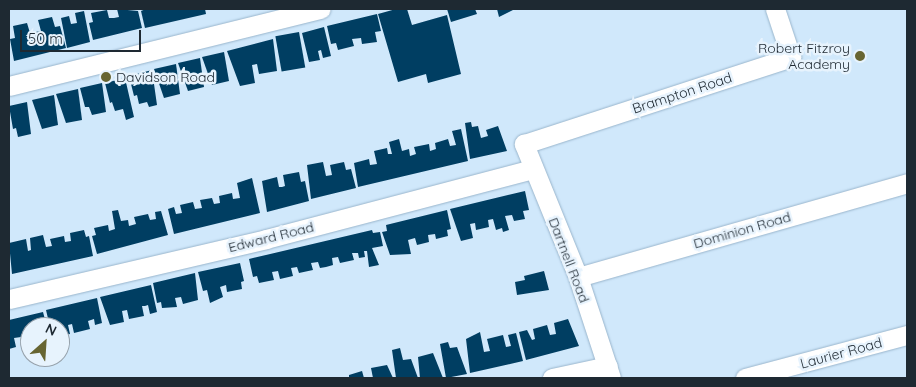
<!DOCTYPE html>
<style>
body{margin:0}
#map{position:relative;width:916px;height:387px;overflow:hidden;background:#d0e8fb;font-family:Quicksand,sans-serif}
div>[style]{position:absolute}
.building>*{inset:0;background:#003e62;transform-origin:0 0}
.roads{filter:drop-shadow(0 0 1px #99b5cc) drop-shadow(0 0 1px #99b5cc)}
.minor>*{height:19px;margin:-9.5px;padding:0 9.5px;transform-origin:9.5px;border-radius:9.5px;background:#fff}
.dots>*{width:14px;height:14px;translate:-50% -50%;box-sizing:border-box;border:2px solid #e7f3fd;border-radius:50%}
span{translate:-50% -50%;white-space:nowrap;text-align:center;line-height:1.15;-webkit-text-stroke:5px #e7f3fd;paint-order:stroke}
.poi-label{font-size:14px;color:#1e2932}
.right{translate:-100% -50%;text-align:right}
.left{translate:0 -50%;text-align:left}
.street-label{font-size:14px;color:#1e2932}
.frame{position:absolute;inset:0;border:10px solid #1e2932;pointer-events:none}
.north{position:absolute;left:20px;top:317px;width:50px;height:50px;box-sizing:border-box;background:#e7f3fd;border:1px solid #97a2ac;border-radius:50%;rotate:26deg;font-size:14px;font-weight:700;line-height:20px;text-align:center;color:#1e2932}
.north::after{content:'';display:block;margin:auto;width:18px;height:22px;background:#676532;clip-path:polygon(50% 0,100% 100%,50% 72%,0 100%)}
.scale{position:absolute;left:20px;top:30px;width:121px;height:22px;box-sizing:border-box;border:2px solid #1e2932;border-top:0;padding-left:6px;font-size:15px;line-height:18px;white-space:nowrap;color:#1e2932;-webkit-text-stroke:4px #e7f3fd;paint-order:stroke}
</style>
<div id="map">
<div class="building">
<div style="clip-path:polygon(117px 9px,138px 11px,142px 28px,93px 40px,89px 23px,93px 22px,91px 13px,107px 10px,109px 18px,114px 18px,119px 17px)"></div>
<div style="clip-path:polygon(146px 9px,205px 9px,206px 14px,145px 28px,141px 11px)"></div>
<div style="clip-path:polygon(396px 9px,407px 9px,412px 25px,447px 15px,461px 74px,428px 83px,426px 74px,398px 82px,378px 14px)"></div>
<div style="clip-path:polygon(447px 9px,475px 9px,477px 14px,451px 22px)"></div>
<div style="clip-path:polygon(497px 9px,515px 9px,499px 17px)"></div>
<div style="clip-path:polygon(84px 11px,90px 42px,67px 48px,61px 18px,69px 16px,71px 24px,77px 23px,75px 13px)"></div>
<div style="clip-path:polygon(377px 14px,381px 31px,375px 32px,377px 42px,362px 44px,361px 38px,352px 39px,354px 46px,338px 50px,336px 43px,331px 44px,327px 26px)"></div>
<div style="clip-path:polygon(52px 17px,55px 27px,60px 26px,66px 48px,14px 61px,10px 39px,15px 38px,13px 26px,27px 23px,30px 33px,41px 31px,38px 20px)"></div>
<div style="clip-path:polygon(324px 27px,331px 56px,323px 58px,321px 50px,318px 51px,320px 60px,309px 62px,302px 33px)"></div>
<div style="left:299px;top:32px;width:36px;height:24px;rotate:80deg"></div>
<div style="clip-path:polygon(273px 39px,277px 71px,259px 74px,257px 64px,252px 65px,255px 83px,240px 86px,227px 51px)"></div>
<div style="clip-path:polygon(224px 52px,229px 81px,212px 85px,202px 57px)"></div>
<div style="clip-path:polygon(200px 58px,204px 87px,188px 91px,178px 63px)"></div>
<div style="clip-path:polygon(176px 64px,180px 94px,164px 98px,154px 69px)"></div>
<div style="clip-path:polygon(152px 70px,157px 105px,149px 107px,147px 102px,139px 104px,137px 95px,134px 96px,129px 76px)"></div>
<div style="clip-path:polygon(125px 78px,134px 117px,126px 120px,123px 109px,115px 111px,112px 102px,110px 103px,105px 83px)"></div>
<div style="clip-path:polygon(102px 83px,106px 112px,92px 115px,89px 107px,85px 107px,80px 88px)"></div>
<div style="clip-path:polygon(78px 89px,82px 120px,66px 123px,56px 94px)"></div>
<div style="clip-path:polygon(54px 95px,58px 125px,42px 129px,32px 100px)"></div>
<div style="clip-path:polygon(27px 102px,31px 134px,18px 137px,16px 128px,13px 129px,9px 106px)"></div>
<div style="clip-path:polygon(471px 122px,472px 127px,478px 126px,481px 138px,488px 136px,486px 130px,498px 126px,507px 151px,470px 159px,465px 123px)"></div>
<div style="clip-path:polygon(461px 129px,468px 161px,358px 187px,354px 163px,369px 159px,370px 165px,377px 164px,374px 151px,387px 148px,388px 154px,392px 154px,389px 142px,399px 139px,402px 151px,409px 149px,410px 156px,416px 154px,414px 147px,429px 144px,430px 151px,436px 149px,435px 143px,448px 139px,450px 146px,456px 145px,452px 131px)"></div>
<div style="clip-path:polygon(323px 162px,326px 176px,332px 175px,330px 165px,344px 162px,346px 170px,351px 169px,356px 188px,311px 199px,307px 165px)"></div>
<div style="clip-path:polygon(299px 172px,301px 182px,305px 181px,309px 201px,267px 212px,262px 181px,277px 177px,279px 187px,282px 187px,285px 186px,283px 175px)"></div>
<div style="clip-path:polygon(252px 178px,260px 213px,174px 234px,168px 209px,174px 207px,176px 214px,182px 213px,180px 205px,193px 202px,195px 209px,202px 208px,200px 200px,212px 198px,214px 204px,220px 203px,219px 196px,232px 193px,233px 199px,240px 198px,237px 183px)"></div>
<div style="clip-path:polygon(525px 191px,529px 210px,523px 211px,525px 219px,514px 221px,512px 215px,505px 216px,509px 230px,503px 232px,502px 228px,496px 230px,493px 219px,488px 220px,489px 227px,476px 230px,475px 223px,470px 224px,473px 238px,461px 241px,450px 209px)"></div>
<div style="clip-path:polygon(118px 210px,121px 221px,128px 220px,129px 226px,136px 224px,134px 217px,148px 214px,150px 220px,156px 219px,155px 212px,161px 211px,168px 235px,97px 254px,92px 236px,96px 235px,94px 228px,108px 225px,109px 231px,115px 229px,112px 211px)"></div>
<div style="clip-path:polygon(447px 210px,451px 229px,447px 230px,448px 236px,436px 239px,435px 234px,428px 235px,429px 242px,417px 245px,415px 238px,408px 240px,411px 254px,390px 255px,382px 232px,387px 231px,386px 225px)"></div>
<div style="clip-path:polygon(84px 230px,86px 237px,89px 236px,93px 256px,12px 274px,9px 243px,26px 239px,28px 251px,31px 250px,30px 238px,43px 235px,46px 247px,52px 246px,50px 239px,64px 236px,65px 242px,71px 241px,70px 233px)"></div>
<div style="clip-path:polygon(372px 230px,373px 233px,380px 232px,383px 246px,372px 248px,379px 265px,369px 267px,367px 251px,364px 251px,365px 257px,359px 258px,358px 253px,352px 253px,354px 260px,340px 263px,338px 257px,332px 258px,333px 265px,326px 267px,320px 268px,318px 262px,311px 263px,313px 270px,299px 273px,297px 267px,291px 268px,293px 276px,280px 279px,278px 271px,272px 272px,274px 280px,259px 283px,257px 276px,253px 277px,249px 259px)"></div>
<div style="clip-path:polygon(240px 263px,244px 281px,241px 282px,242px 289px,227px 292px,226px 285px,220px 287px,223px 297px,210px 303px,207px 290px,203px 291px,198px 272px)"></div>
<div style="clip-path:polygon(544px 271px,549px 290px,517px 295px,515px 282px,525px 280px,524px 276px)"></div>
<div style="clip-path:polygon(195px 273px,198px 300px,183px 304px,181px 297px,175px 298px,177px 307px,162px 308px,161px 302px,157px 303px,153px 283px)"></div>
<div style="clip-path:polygon(151px 285px,157px 312px,150px 314px,148px 305px,145px 306px,142px 306px,144px 316px,129px 319px,127px 310px,122px 311px,124px 322px,110px 325px,100px 297px)"></div>
<div style="clip-path:polygon(97px 298px,102px 323px,95px 325px,94px 319px,88px 321px,90px 329px,74px 333px,72px 324px,68px 325px,70px 334px,60px 336px,60px 327px,50px 327px,46px 310px)"></div>
<div style="clip-path:polygon(43px 312px,47px 327px,30px 327px,30px 344px,23px 346px,21px 337px,14px 338px,16px 347px,9px 349px,9px 320px)"></div>
<div style="clip-path:polygon(568px 319px,579px 346px,526px 360px,519px 332px,527px 330px,532px 340px,535px 339px,533px 329px,547px 325px,550px 335px,556px 334px,554px 323px)"></div>
<div style="clip-path:polygon(480px 332px,484px 352px,490px 351px,487px 339px,503px 335px,506px 347px,511px 346px,508px 335px,516px 333px,523px 361px,470px 373px,466px 339px)"></div>
<div style="clip-path:polygon(448px 342px,450px 348px,457px 347px,467px 374px,446px 378px,440px 344px)"></div>
<div style="clip-path:polygon(400px 348px,403px 360px,411px 359px,418px 378px,396px 378px,392px 350px)"></div>
<div style="clip-path:polygon(433px 353px,443px 378px,420px 378px,418px 357px)"></div>
<div style="clip-path:polygon(387px 365px,393px 378px,373px 378px,371px 368px)"></div>
<div style="clip-path:polygon(362px 371px,364px 378px,349px 378px,349px 375px)"></div>
</div>
<div class="roads">
<div class="minor">
<div style="left:9px;top:86px;width:321px;rotate:-13.9deg"></div>
<div style="left:578px;top:277px;width:342px;rotate:-15.9deg"></div>
<div style="left:9px;top:299px;width:264px;rotate:-13.1deg"></div>
<div style="left:266px;top:239px;width:276px;rotate:-14.7deg"></div>
<div style="left:552px;top:378px;width:57px;rotate:-12.1deg"></div>
<div style="left:611px;top:378px;width:106px;rotate:-108.1deg"></div>
<div style="left:578px;top:277px;width:144px;rotate:-112.1deg"></div>
<div style="left:524px;top:144px;width:281px;rotate:-18deg"></div>
<div style="left:791px;top:57px;width:51px;rotate:-108.4deg"></div>
<div style="left:745px;top:378px;width:168px;rotate:-14.9deg"></div>
</div>
</div>
<div class="dots">
<div style="left:860px;top:56px;background:#676532"></div>
<div style="left:106px;top:77px;background:#676532"></div>
</div>
<div class="poi-label">
<span class="right" style="left:850px;top:56px">Robert Fitzroy<br>Academy</span>
<span class="left" style="left:116px;top:77px">Davidson Road</span>
</div>
<div class="street-label">
<span style="left:682px;top:93px;rotate:-18deg">Brampton Road</span>
<span style="left:742px;top:230px;rotate:-16deg">Dominion Road</span>
<span style="left:271px;top:237px;rotate:-14deg">Edward Road</span>
<span style="left:569px;top:260px;rotate:69deg">Dartnell Road</span>
<span style="left:841px;top:353px;rotate:-15deg">Laurier Road</span>
</div>
<div class="frame"></div>
<div class="north">N</div>
<div class="scale">50 m</div>
</div>
